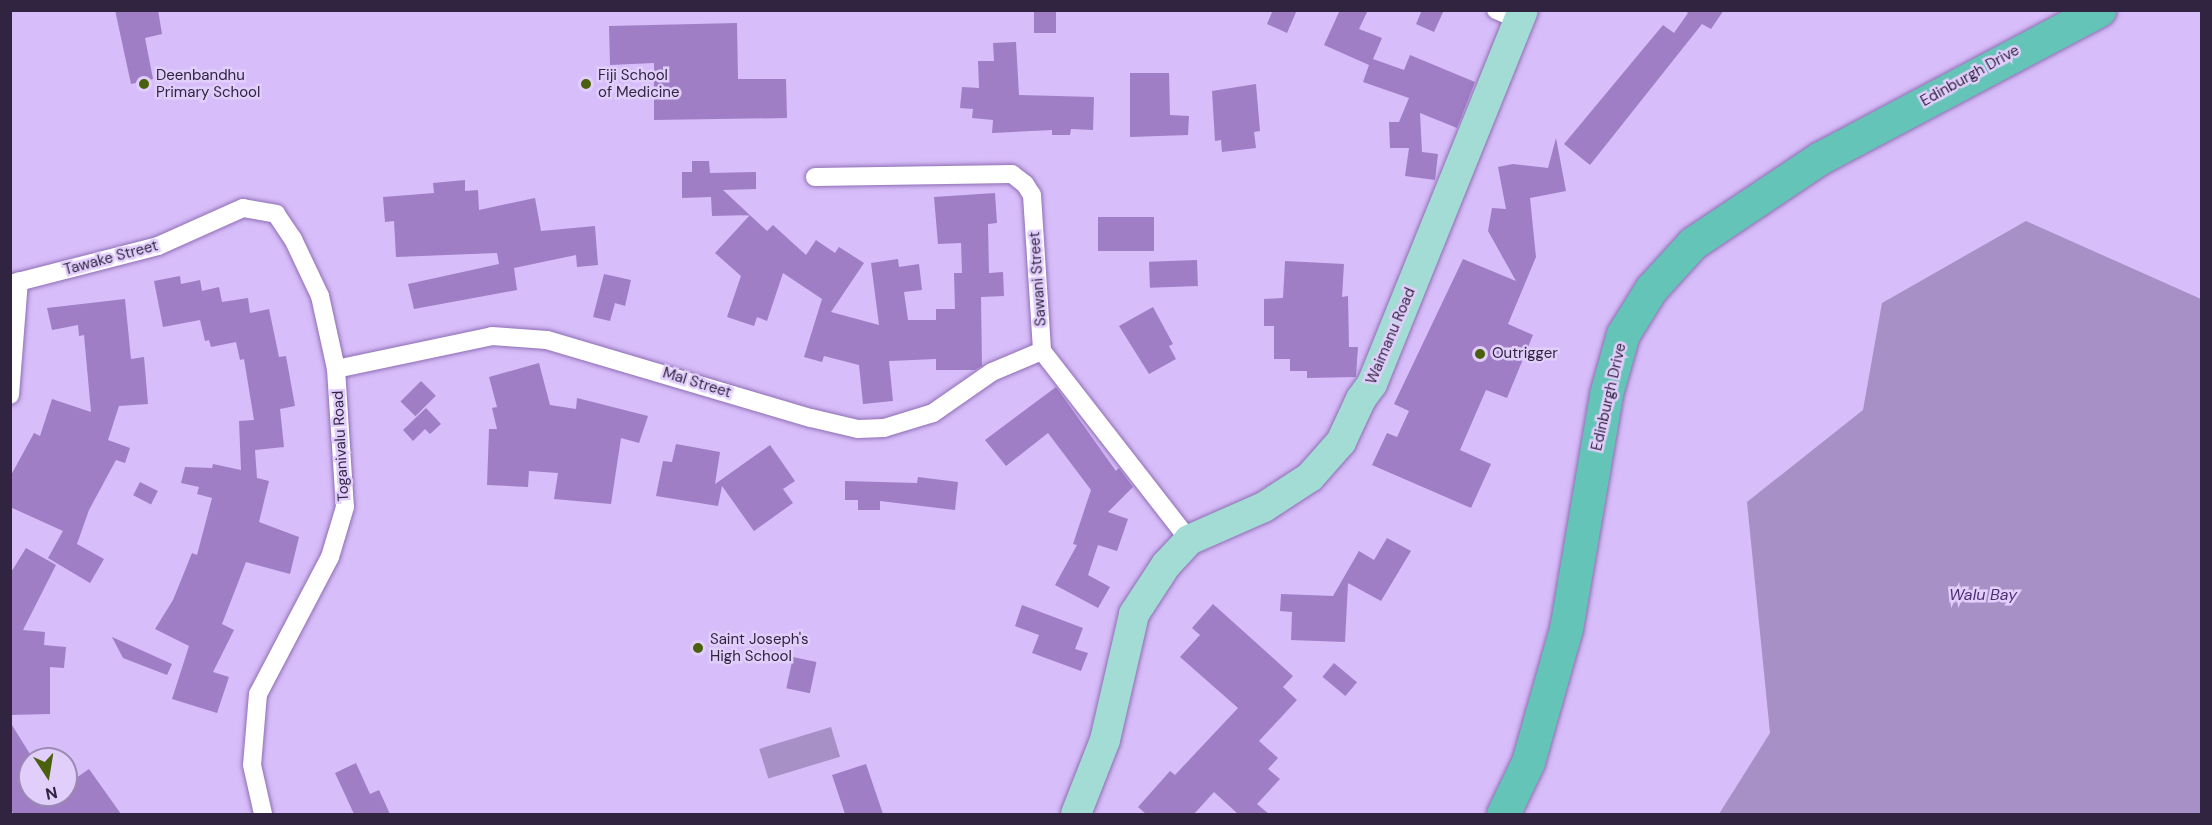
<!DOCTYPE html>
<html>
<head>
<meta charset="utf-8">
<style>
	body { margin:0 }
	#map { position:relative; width:2212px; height:825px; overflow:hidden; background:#d7bdf9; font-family:"DM Sans",sans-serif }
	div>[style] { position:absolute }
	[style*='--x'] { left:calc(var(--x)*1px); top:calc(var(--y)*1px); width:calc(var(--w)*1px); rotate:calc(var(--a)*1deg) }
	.water>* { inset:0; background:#a790c5; transform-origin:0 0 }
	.building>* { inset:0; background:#9f7ec5; transform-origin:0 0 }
	.roads { filter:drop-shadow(0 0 2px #8e6eb4) drop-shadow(0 0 2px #8e6eb4) }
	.street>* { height:18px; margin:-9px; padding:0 9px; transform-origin:9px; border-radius:9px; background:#fff }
	.primary>* { height:30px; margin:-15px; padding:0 15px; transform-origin:15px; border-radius:15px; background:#a2dcd4 }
	.highway>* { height:33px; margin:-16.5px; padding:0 16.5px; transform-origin:16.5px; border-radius:16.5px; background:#64c4b7 }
	.dots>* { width:16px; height:16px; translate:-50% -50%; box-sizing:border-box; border:3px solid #e1cefb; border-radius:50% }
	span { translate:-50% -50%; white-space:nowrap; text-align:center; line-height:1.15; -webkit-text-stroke:5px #e1cefb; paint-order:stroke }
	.poi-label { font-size:15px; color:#312441 }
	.left { translate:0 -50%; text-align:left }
	.street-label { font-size:15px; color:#312441 }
	.water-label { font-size:16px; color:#4f2e70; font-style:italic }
	.frame { position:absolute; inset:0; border:12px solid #312441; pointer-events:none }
	.north { position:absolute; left:18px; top:747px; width:60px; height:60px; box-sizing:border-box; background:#e1cefb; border:2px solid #9b8ab1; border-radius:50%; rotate:168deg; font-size:16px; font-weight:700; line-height:24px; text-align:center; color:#312441 }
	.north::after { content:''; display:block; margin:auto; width:21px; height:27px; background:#4a600c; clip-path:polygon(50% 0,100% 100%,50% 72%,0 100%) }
</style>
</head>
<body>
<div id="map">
	<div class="water">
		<div style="clip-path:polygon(2026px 221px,2201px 299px,2201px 814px,1719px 814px,1770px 733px,1747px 502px,1863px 410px,1882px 303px)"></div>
		<div style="left:831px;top:727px;width:31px;height:75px;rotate:73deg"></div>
	</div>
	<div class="building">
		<div style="clip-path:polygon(115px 10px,158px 10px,162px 34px,145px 38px,153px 79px,131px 84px)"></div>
		<div style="left:1034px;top:10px;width:22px;height:23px"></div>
		<div style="clip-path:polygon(1273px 10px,1297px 10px,1287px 33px,1267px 24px)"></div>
		<div style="clip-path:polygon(1340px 10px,1368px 10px,1359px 29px,1382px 38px,1373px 59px,1404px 70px,1410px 55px,1475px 82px,1457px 128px,1420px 113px,1422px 152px,1438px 154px,1435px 180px,1405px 176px,1409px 148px,1390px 148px,1389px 122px,1399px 122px,1409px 98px,1363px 82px,1369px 65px,1324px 45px)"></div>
		<div style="clip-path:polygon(1422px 10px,1444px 10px,1434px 32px,1416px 24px)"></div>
		<div style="clip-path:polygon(1683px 10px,1724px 10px,1711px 29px,1702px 24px,1590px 165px,1564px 144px,1663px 25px,1674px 33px,1688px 13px)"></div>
		<div style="clip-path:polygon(737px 23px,738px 79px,786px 79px,787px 118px,654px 120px,654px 63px,610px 65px,609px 26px)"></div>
		<div style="clip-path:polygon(1016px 42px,1019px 95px,1094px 97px,1093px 130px,1071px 129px,1070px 135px,1052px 135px,1052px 130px,992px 133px,993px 120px,972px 118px,973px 109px,960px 108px,962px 87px,979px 88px,978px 61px,994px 61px,993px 43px)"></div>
		<div style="clip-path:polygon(1130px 73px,1169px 73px,1170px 115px,1189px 116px,1188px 135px,1130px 137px)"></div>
		<div style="clip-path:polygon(1256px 84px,1260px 131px,1254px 132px,1256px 148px,1222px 152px,1221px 140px,1215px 141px,1212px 91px)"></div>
		<div style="clip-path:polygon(1556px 138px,1566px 191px,1530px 198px,1536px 257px,1508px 324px,1533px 335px,1507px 398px,1486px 390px,1460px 450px,1491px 464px,1471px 508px,1372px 465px,1387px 433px,1397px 437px,1409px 411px,1394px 404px,1463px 259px,1516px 281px,1488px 231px,1492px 208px,1506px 209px,1498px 167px,1513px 164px,1548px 168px)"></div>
		<div style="clip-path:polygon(692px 161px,709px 161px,710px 173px,756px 172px,756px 189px,723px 190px,767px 231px,773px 225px,806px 255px,816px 240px,835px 253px,839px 247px,864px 263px,831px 312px,879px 325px,871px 263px,898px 259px,899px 267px,919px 264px,922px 290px,904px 292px,908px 320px,936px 320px,936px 309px,955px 309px,954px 273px,962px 273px,961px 243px,938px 244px,934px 197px,995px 193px,997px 223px,988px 224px,989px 273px,1003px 272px,1004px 296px,981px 297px,982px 366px,975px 370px,936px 370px,936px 359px,889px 361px,893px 401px,863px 404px,859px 365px,824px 356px,822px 362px,804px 357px,822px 299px,783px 273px,767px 321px,757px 317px,754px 326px,727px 317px,741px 276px,715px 253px,750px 215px,712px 216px,711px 197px,682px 198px,682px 172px,692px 172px)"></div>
		<div style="clip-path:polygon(465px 180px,465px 191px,478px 190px,479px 210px,535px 198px,541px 231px,595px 226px,598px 265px,577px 267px,576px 255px,514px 268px,517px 290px,414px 309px,408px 284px,499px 264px,497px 253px,396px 257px,394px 221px,385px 222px,383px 197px,434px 193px,433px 183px)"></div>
		<div style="left:1098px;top:217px;width:56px;height:34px"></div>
		<div style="left:1197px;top:260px;width:26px;height:48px;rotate:88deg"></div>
		<div style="clip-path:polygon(1285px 261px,1344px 264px,1342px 297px,1348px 296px,1349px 347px,1358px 347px,1356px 377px,1307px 378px,1307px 371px,1290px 371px,1290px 359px,1274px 359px,1274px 326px,1264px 326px,1264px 299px,1283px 298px)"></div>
		<div style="clip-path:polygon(604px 274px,631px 280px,625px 306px,615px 303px,610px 321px,593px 317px)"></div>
		<div style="clip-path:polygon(180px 276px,181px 284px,200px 280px,202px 291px,219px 287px,222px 302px,248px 298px,250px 313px,269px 309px,279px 357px,286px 356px,295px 406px,280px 409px,284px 447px,255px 450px,257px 478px,269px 481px,259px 522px,299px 537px,290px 574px,246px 562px,222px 624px,234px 630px,213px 672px,229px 677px,217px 713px,172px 699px,189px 646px,155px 629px,173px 600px,192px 553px,197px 555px,212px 498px,197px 494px,199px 487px,181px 483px,185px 467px,212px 468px,213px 464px,241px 470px,239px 421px,254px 420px,244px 359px,240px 360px,236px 342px,211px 347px,209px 340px,205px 341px,200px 320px,163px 327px,154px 281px)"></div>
		<div style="clip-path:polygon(125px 299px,131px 359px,144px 357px,148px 404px,119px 406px,108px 440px,130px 448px,125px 463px,116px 460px,89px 510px,77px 544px,104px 559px,90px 583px,48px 558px,63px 531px,10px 507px,10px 477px,34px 433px,40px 436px,52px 399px,91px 412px,84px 335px,79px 336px,78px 325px,52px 330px,47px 308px)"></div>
		<div style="clip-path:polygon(1153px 307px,1173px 344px,1169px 346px,1176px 359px,1149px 374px,1119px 326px)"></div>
		<div style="clip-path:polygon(539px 363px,550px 405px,576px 409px,577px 398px,648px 416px,639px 443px,621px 438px,611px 504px,554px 499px,558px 473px,529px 471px,528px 487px,487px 485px,489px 429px,497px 429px,492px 408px,497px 407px,489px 377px)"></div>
		<div style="left:421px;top:381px;width:21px;height:29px;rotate:45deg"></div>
		<div style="clip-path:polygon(1056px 387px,1116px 471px,1119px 468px,1133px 487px,1108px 512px,1128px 519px,1117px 551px,1098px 545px,1088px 575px,1110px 587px,1098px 608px,1055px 585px,1077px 545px,1073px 544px,1091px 490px,1048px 433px,1006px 466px,985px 440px)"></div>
		<div style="clip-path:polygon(426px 408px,441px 424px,430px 434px,425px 429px,413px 441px,403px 430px)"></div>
		<div style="clip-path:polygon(676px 444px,720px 452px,715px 484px,770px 445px,795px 481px,783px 489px,793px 503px,754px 531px,722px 486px,718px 506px,656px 496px,663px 461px,672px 462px)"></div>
		<div style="clip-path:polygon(918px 477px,958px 482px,955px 510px,880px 501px,880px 510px,858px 510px,858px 500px,845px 500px,845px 481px,917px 483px)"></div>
		<div style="left:140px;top:482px;width:20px;height:15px;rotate:27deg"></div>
		<div style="clip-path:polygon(1387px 538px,1411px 551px,1381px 601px,1348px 583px,1345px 642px,1291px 640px,1292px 612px,1280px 611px,1281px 594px,1333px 596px,1359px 551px,1374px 560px)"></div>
		<div style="clip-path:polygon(26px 548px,56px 565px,23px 630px,45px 632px,44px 645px,66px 647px,64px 668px,50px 667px,50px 714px,10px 715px,10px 574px)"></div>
		<div style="clip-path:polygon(1213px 604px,1293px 676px,1283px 687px,1297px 700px,1259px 741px,1278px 758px,1268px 769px,1280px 779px,1257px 804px,1269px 814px,1238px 814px,1214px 792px,1194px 814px,1146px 814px,1138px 807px,1170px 771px,1175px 775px,1238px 708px,1180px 657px,1200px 635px,1192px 628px)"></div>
		<div style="clip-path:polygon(1022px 605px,1083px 628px,1075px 649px,1088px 653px,1081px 671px,1032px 653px,1039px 635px,1015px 626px)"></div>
		<div style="clip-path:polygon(112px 637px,172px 664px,167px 675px,123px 658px)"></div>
		<div style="left:793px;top:657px;width:24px;height:32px;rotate:12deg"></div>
		<div style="left:1334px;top:663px;width:30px;height:18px;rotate:40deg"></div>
		<div style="clip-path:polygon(10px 722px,30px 754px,30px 795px,66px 795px,66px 785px,89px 769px,121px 814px,14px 814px,10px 809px)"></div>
		<div style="clip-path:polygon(356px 763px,370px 794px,379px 790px,390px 814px,354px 814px,335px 773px)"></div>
		<div style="clip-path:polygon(866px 764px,883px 814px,845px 814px,832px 775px)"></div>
	</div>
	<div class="roads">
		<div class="street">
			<div style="--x:1496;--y:10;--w:25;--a:23"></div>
			<div style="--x:815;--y:177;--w:197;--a:-0.9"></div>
			<div style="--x:1012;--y:174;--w:16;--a:38"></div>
			<div style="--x:1025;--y:184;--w:13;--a:58"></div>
			<div style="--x:1032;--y:195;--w:156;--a:86.3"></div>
			<div style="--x:1042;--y:351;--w:239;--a:52.1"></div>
			<div style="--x:10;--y:284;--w:153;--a:-14.4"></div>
			<div style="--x:158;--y:246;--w:93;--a:-24.1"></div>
			<div style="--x:243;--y:208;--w:34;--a:10"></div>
			<div style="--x:276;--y:214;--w:30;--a:56"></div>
			<div style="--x:293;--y:239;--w:63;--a:64.7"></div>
			<div style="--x:320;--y:296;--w:75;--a:77.6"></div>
			<div style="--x:336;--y:369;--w:138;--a:86.3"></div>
			<div style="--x:345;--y:507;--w:52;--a:106.7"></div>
			<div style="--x:330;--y:557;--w:155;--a:117.7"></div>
			<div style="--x:258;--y:694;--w:71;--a:94.8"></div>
			<div style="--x:252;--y:765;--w:50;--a:77.3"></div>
			<div style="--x:336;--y:369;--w:159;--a:-11.9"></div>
			<div style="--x:492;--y:336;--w:55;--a:4.2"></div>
			<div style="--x:547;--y:340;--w:275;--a:16.5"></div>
			<div style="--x:811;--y:418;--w:48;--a:13.2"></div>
			<div style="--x:858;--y:429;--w:26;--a:-2"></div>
			<div style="--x:884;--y:428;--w:51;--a:-17"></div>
			<div style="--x:933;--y:413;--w:72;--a:-34.8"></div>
			<div style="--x:992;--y:372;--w:54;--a:-22.8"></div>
			<div style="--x:10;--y:395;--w:114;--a:-85.5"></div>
		</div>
		<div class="primary">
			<div style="--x:1076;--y:814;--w:79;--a:-68.6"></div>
			<div style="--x:1105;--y:740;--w:129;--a:-77"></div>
			<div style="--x:1134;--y:614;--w:59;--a:-56.9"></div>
			<div style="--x:1166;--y:565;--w:34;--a:-47"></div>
			<div style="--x:1189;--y:540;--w:82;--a:-23.7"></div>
			<div style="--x:1264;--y:507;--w:55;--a:-33.1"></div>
			<div style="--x:1310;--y:477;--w:47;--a:-48.5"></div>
			<div style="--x:1341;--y:442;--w:47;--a:-65.1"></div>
			<div style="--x:1361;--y:399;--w:19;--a:-54"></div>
			<div style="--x:1372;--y:384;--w:403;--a:-68"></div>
		</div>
		<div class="highway">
			<div style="--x:1503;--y:814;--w:58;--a:-64.3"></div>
			<div style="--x:1528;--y:762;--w:138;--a:-74.1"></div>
			<div style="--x:1566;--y:629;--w:238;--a:-80.3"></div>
			<div style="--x:1606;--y:394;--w:62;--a:-74.2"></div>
			<div style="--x:1623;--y:334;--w:53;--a:-58.1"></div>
			<div style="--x:1651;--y:289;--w:62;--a:-47.6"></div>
			<div style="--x:1693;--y:243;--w:153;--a:-33.8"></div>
			<div style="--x:1820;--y:158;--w:316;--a:-27.9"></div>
		</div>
	</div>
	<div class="dots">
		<div style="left:144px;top:84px;background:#4a600c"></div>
		<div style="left:586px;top:84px;background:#4a600c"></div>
		<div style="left:1480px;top:354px;background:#4a600c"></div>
		<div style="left:698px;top:648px;background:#4a600c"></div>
	</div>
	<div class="poi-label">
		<span class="left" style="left:156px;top:84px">Deenbandhu<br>Primary School</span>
		<span class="left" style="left:598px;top:84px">Fiji School<br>of Medicine</span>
		<span class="left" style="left:1492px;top:354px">Outrigger</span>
		<span class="left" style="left:710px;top:648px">Saint Joseph's<br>High School</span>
	</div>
	<div class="street-label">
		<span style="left:1970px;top:76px;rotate:-29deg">Edinburgh Drive</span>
		<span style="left:111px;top:258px;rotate:-15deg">Tawake Street</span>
		<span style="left:1038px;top:279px;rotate:-94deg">Sawani Street</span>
		<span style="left:1391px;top:336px;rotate:-67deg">Waimanu Road</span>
		<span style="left:697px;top:383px;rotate:17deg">Mal Street</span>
		<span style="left:1609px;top:397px;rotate:-77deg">Edinburgh Drive</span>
		<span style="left:341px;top:446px;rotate:-93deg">Toganivalu Road</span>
	</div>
	<div class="water-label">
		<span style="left:1983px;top:595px">Walu Bay</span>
	</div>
	<div class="frame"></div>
	<div class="north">N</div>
</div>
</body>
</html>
